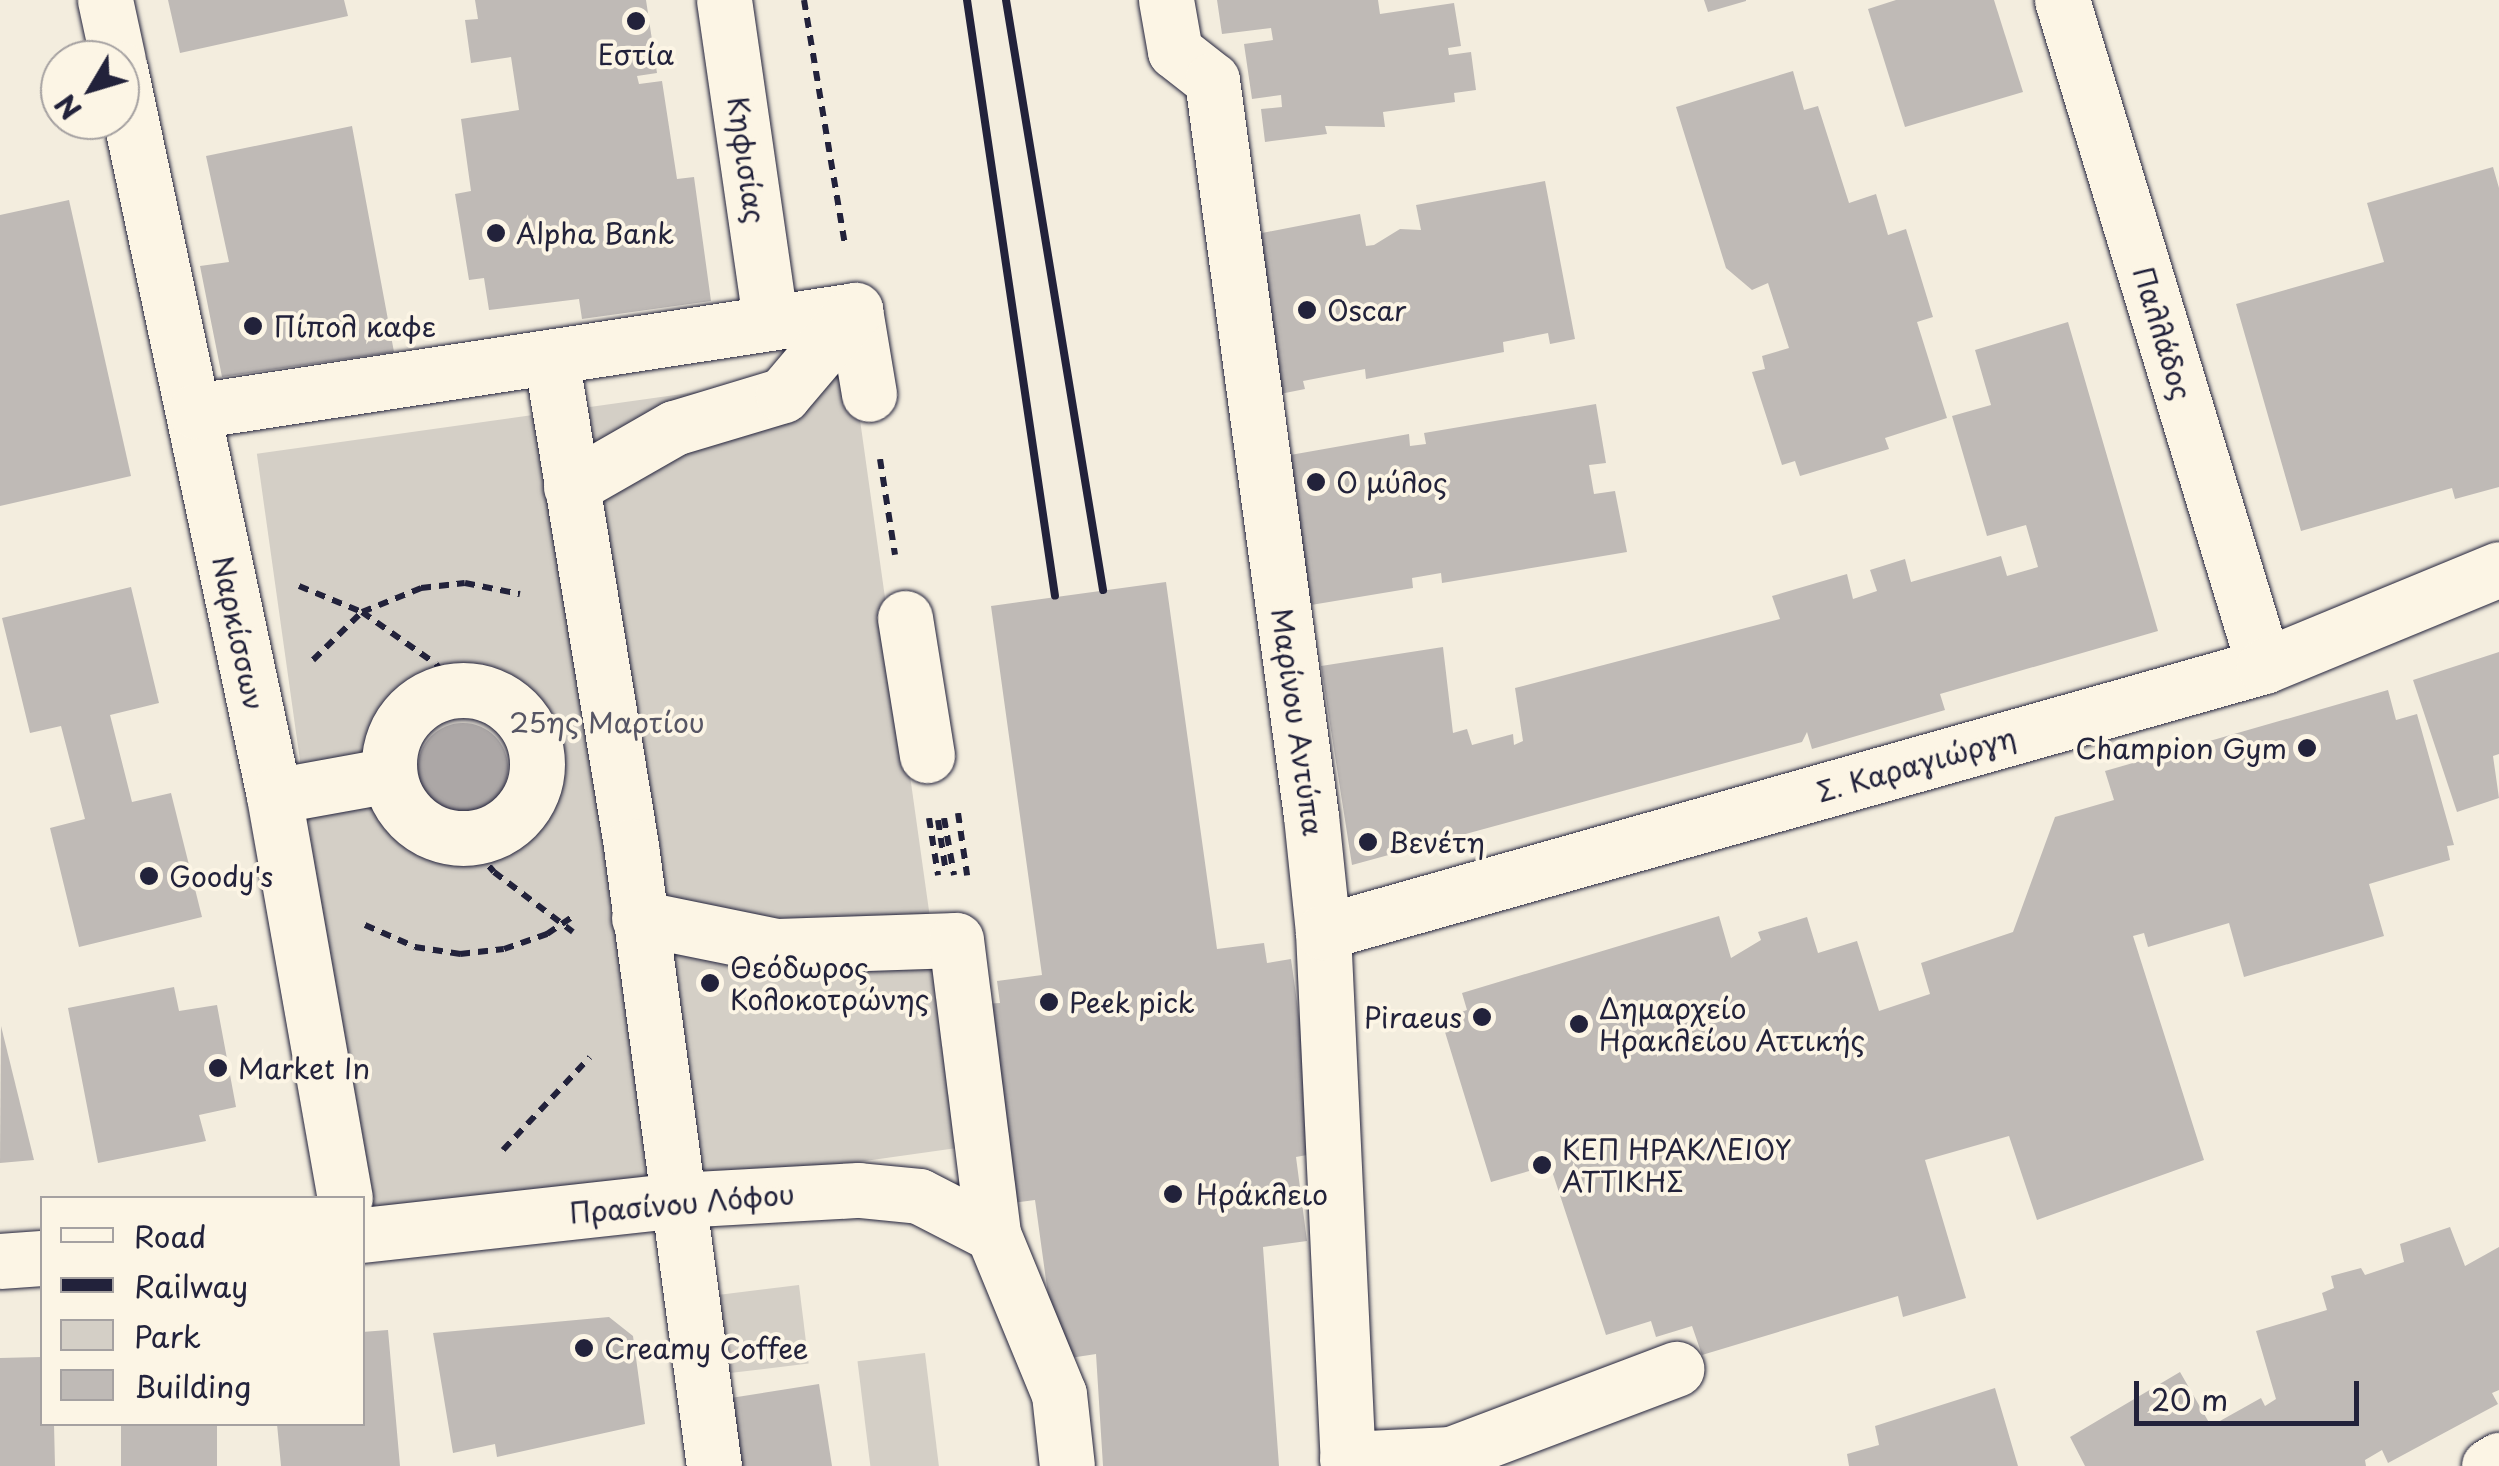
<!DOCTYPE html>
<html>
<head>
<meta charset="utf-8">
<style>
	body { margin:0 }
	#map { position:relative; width:2499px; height:1466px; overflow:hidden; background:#f3edde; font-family:"Playpen Sans",sans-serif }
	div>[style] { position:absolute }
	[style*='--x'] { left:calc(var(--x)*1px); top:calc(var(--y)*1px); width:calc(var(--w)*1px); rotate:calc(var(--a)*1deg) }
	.green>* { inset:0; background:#d4cfc6; transform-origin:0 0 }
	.water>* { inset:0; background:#aca7a6 }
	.round { border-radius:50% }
	.building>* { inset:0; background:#bfbab6; transform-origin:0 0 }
	.path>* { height:6px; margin-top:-3px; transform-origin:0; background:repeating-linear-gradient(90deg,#22223b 0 10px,transparent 0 18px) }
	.roads { filter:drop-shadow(0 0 2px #22223b) drop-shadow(0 0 2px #22223b) }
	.minor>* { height:55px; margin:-27.5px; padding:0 27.5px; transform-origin:27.5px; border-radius:27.5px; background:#fcf5e5 }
	.minor>.ring { margin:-27.5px; padding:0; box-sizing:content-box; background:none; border:55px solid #fcf5e5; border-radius:50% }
	.rail>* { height:8px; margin:-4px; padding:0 4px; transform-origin:4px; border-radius:4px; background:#22223b }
	.dots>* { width:28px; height:28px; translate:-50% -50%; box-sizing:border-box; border:5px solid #fcf5e5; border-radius:50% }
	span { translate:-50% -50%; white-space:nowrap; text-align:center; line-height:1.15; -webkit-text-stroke:8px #fcf5e5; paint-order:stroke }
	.poi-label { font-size:28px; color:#22223b }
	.left { translate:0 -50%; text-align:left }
	.right { translate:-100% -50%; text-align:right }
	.street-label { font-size:28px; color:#22223b }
	.park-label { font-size:28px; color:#575665 }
	.legend { position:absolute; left:40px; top:1196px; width:325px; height:230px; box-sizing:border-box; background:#fcf5e5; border:2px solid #a5a1a1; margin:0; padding:12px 18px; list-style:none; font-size:30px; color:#22223b }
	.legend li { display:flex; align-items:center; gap:20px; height:50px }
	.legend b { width:50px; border:2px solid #a5a1a1 }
	.north { position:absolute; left:40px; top:40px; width:100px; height:100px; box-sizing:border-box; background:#fcf5e5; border:2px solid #a5a1a1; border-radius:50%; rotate:232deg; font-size:28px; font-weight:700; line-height:40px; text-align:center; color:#22223b }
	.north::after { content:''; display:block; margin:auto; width:35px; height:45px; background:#22223b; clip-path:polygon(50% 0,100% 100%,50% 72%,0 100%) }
	.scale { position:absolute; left:2134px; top:1381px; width:225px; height:45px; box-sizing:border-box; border:5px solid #22223b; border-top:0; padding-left:12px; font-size:30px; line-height:35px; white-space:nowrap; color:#22223b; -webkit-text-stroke:8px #fcf5e5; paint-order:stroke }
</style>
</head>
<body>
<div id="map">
	<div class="green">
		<div style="left:853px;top:370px;width:785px;height:602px;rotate:82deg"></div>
		<div style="left:799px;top:1285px;width:79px;height:92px;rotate:83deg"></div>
		<div style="left:925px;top:1353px;width:114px;height:68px;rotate:83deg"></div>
	</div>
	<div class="water">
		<div class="round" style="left:418px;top:723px;width:90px;height:90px"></div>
	</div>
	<div class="building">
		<div style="clip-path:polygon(168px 0,344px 0,348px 16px,180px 53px)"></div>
		<div style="clip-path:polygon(475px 0,646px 0,657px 73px,637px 76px,639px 84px,662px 81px,677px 179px,694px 177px,711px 301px,582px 319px,579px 299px,489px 310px,484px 278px,469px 280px,455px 194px,471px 191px,461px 119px,519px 110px,511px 57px,471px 63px,465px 20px,478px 19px)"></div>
		<div style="clip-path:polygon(1217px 0,1378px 0,1380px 14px,1454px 3px,1461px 46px,1448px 48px,1449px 55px,1471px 52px,1476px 90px,1454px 93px,1455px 102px,1383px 112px,1385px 127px,1325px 126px,1327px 134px,1265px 142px,1261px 109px,1282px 107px,1281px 95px,1252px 99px,1244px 44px,1273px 40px,1271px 28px,1222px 34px)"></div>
		<div style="clip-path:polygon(1704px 0,1746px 0,1746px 1px,1708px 12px)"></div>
		<div style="clip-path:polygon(1896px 0,1994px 0,2023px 92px,1905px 127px,1868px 9px)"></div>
		<div style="clip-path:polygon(1793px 71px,1804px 110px,1818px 106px,1849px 203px,1876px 194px,1888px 235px,1906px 229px,1933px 317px,1917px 322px,1947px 418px,1885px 438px,1889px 449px,1800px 476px,1795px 461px,1782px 465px,1752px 372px,1765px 369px,1762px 356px,1789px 348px,1768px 283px,1752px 290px,1726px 268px,1676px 107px)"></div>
		<div style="clip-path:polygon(352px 126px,394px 352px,222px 377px,200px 266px,229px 262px,206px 156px)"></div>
		<div style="clip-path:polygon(2493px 167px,2499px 188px,2499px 487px,2455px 499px,2452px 488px,2301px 531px,2236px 304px,2384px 262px,2367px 203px)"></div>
		<div style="clip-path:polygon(1545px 181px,1575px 339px,1550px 344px,1548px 333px,1503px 342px,1504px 352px,1366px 379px,1365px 369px,1303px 381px,1305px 389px,1280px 394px,1252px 235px,1360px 214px,1366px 246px,1374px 245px,1400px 229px,1421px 230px,1416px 205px)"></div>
		<div style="clip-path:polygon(69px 200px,131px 476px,0 506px,0 215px)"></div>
		<div style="clip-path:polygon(2068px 322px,2158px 631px,1940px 694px,1945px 710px,1812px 749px,1807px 732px,1802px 742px,1352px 865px,1321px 666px,1443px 647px,1453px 733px,1467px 729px,1472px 745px,1513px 734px,1514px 745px,1523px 741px,1515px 688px,1780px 619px,1772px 596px,1847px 574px,1853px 599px,1877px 591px,1870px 570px,1905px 559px,1911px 582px,2001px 556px,2007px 576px,2038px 567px,2026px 525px,1987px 536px,1952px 416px,1991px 405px,1975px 350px)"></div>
		<div style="clip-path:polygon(1596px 404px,1606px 463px,1589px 465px,1594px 494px,1615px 491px,1627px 552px,1442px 583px,1441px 573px,1412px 578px,1413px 588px,1305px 606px,1279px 457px,1409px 434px,1410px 446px,1426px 444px,1424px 433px)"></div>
		<div style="clip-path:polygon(1166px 582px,1217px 949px,1264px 943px,1267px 963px,1291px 959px,1318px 1153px,1296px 1157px,1307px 1241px,1263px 1247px,1279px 1466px,1103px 1466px,1096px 1354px,1057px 1360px,1035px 1200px,1011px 1203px,984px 1004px,1000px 1003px,997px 981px,1042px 975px,991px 606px)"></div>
		<div style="clip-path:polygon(131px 587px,159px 703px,110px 715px,132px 802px,171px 793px,202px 917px,79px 947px,50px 828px,85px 819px,61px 726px,30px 733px,2px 618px)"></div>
		<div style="clip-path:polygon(2499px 652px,2499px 754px,2493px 756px,2499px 798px,2457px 812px,2413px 680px)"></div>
		<div style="clip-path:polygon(2388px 690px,2396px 720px,2417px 714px,2454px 845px,2447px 846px,2450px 860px,2369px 884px,2384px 936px,2244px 977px,2229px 923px,2148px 947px,2144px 933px,2133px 936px,2204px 1160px,2037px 1220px,2009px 1136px,1925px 1160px,1966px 1298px,1903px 1317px,1898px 1296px,1702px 1355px,1692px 1326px,1656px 1337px,1651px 1321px,1606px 1335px,1550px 1165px,1491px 1182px,1441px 1019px,1467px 1010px,1462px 993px,1719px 916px,1731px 958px,1761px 940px,1758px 932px,1807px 917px,1818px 953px,1857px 941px,1879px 1011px,1930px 994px,1921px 963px,2013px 932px,2055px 817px,2114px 800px,2105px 771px)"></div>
		<div style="clip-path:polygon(174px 987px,179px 1011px,217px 1005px,236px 1107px,199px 1115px,206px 1141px,98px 1163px,68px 1008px)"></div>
		<div style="clip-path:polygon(1px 1026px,34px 1160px,0 1163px)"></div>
		<div style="clip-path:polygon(2450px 1227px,2465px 1266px,2499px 1247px,2499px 1390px,2492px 1393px,2498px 1404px,2388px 1463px,2382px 1450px,2365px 1460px,2366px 1466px,2085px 1466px,2070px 1437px,2180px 1372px,2211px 1426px,2261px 1398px,2265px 1406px,2276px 1399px,2256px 1331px,2327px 1310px,2322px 1293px,2334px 1288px,2331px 1276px,2361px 1268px,2365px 1275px,2404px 1262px,2400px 1244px)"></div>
		<div style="clip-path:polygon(609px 1317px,633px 1336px,645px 1424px,497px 1457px,495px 1444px,453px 1453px,433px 1333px)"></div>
		<div style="clip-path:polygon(388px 1330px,400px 1466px,281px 1466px,277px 1424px,362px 1424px,362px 1332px)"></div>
		<div style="clip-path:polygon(42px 1357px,42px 1424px,54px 1424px,55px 1466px,0 1466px,0 1358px)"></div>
		<div style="clip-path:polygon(819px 1384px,832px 1466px,729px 1466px,718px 1400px)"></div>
		<div style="clip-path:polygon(1995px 1388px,2018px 1466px,1849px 1466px,1847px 1454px,1879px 1445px,1875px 1426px)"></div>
		<div style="left:121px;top:1424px;width:96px;height:42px"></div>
	</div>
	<div class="path">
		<div style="--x:804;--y:0;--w:248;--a:80.5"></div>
		<div style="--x:880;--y:459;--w:97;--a:81.1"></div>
		<div style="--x:299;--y:586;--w:68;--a:22.4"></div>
		<div style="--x:362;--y:612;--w:90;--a:35.1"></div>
		<div style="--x:436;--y:664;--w:34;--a:52"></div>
		<div style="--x:313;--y:660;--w:69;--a:-44.4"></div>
		<div style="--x:362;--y:612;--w:64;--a:-22.1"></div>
		<div style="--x:421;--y:588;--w:44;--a:-6.5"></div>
		<div style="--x:465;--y:583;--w:56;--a:11.3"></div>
		<div style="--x:958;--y:813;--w:63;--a:81.7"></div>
		<div style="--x:929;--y:818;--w:58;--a:81"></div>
		<div style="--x:944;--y:818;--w:58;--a:80"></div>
		<div style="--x:938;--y:820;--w:53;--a:81.3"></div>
		<div style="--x:466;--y:839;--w:43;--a:49.7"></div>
		<div style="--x:494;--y:872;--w:99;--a:37.2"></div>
		<div style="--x:365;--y:925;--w:55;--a:23.7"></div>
		<div style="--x:415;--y:947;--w:46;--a:8.8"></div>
		<div style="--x:460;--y:954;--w:44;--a:-6.5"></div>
		<div style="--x:504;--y:949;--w:46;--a:-19.2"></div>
		<div style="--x:547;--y:934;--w:32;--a:-34"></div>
		<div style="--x:503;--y:1150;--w:127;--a:-46.9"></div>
	</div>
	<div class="roads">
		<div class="minor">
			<div style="--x:105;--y:0;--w:61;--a:77.8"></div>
			<div style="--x:724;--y:0;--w:324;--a:81.8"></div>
			<div style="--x:1166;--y:0;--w:52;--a:80"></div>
			<div style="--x:1175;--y:51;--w:47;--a:38.1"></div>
			<div style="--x:1212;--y:80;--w:743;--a:82.34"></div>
			<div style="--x:1311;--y:816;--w:117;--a:84.1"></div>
			<div style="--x:1323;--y:932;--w:535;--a:87.32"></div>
			<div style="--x:2062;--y:0;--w:696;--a:73.13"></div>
			<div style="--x:120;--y:69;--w:743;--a:78.04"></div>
			<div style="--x:274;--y:796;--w:408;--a:80"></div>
			<div style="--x:855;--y:310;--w:85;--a:80.5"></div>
			<div style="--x:551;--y:357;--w:496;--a:80.7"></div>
			<div style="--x:631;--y:846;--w:626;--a:82.38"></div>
			<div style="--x:195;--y:411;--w:668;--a:-8.7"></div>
			<div style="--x:571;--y:487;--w:119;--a:-29.8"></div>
			<div style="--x:674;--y:428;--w:114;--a:-16.8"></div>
			<div style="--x:783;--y:395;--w:111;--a:-49.7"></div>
			<div style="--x:905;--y:618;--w:139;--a:80.9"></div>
			<div class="ring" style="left:389px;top:690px;width:93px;height:93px"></div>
			<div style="--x:274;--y:796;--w:117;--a:-10.3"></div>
			<div style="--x:639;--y:918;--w:141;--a:11.5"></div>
			<div style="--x:777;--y:946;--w:179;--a:-1.9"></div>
			<div style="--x:956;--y:940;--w:296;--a:82.8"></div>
			<div style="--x:993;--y:1234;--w:173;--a:67.6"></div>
			<div style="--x:1059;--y:1394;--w:72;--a:83.7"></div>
			<div style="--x:1323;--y:932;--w:978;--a:-15.78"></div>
			<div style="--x:2264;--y:666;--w:254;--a:-22.4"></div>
			<div style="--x:362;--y:1235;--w:318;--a:-6.3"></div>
			<div style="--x:678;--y:1200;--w:181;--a:-3.2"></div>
			<div style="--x:859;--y:1190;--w:60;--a:5.7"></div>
			<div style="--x:919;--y:1196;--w:83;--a:27.2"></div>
			<div style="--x:0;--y:1261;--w:42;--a:-4.1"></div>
			<div style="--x:1347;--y:1459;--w:104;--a:-2.8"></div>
			<div style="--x:1451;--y:1454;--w:241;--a:-20.7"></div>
			<div style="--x:2489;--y:1466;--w:12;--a:-31"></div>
		</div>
	</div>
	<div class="rail">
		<div style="--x:967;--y:0;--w:602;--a:81.6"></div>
		<div style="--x:1006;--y:0;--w:598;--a:80.66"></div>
	</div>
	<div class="dots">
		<div style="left:636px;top:21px;background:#22223b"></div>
		<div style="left:496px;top:233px;background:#22223b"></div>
		<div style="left:1307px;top:310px;background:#22223b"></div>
		<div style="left:253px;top:326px;background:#22223b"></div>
		<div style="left:1316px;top:482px;background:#22223b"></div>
		<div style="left:2307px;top:748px;background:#22223b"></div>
		<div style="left:1368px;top:842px;background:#22223b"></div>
		<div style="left:149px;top:876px;background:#22223b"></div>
		<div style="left:710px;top:983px;background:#22223b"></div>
		<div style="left:1049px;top:1002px;background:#22223b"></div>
		<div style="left:1482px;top:1017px;background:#22223b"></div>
		<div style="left:1579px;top:1024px;background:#22223b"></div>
		<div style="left:218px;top:1068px;background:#22223b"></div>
		<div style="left:1542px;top:1165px;background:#22223b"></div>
		<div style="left:1173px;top:1194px;background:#22223b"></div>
		<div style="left:584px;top:1348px;background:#22223b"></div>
	</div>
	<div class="poi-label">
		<span style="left:636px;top:54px">Εστία</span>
		<span class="left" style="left:516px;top:233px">Alpha Bank</span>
		<span class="left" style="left:1327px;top:310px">Oscar</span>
		<span class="left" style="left:273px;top:326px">Πίπολ καφε</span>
		<span class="left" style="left:1336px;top:482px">Ο μύλος</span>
		<span class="right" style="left:2287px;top:748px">Champion Gym</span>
		<span class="left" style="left:1388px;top:842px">Βενέτη</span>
		<span class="left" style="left:169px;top:876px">Goody's</span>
		<span class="left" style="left:730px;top:983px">Θεόδωρος<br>Κολοκοτρώνης</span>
		<span class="left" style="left:1069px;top:1002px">Peek pick</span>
		<span class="left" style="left:1599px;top:1024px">Δημαρχείο<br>Ηρακλείου Αττικής</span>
		<span class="right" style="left:1462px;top:1017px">Piraeus</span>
		<span class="left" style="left:238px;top:1068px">Market In</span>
		<span class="left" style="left:1562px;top:1165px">ΚΕΠ ΗΡΑΚΛΕΙΟΥ<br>ΑΤΤΙΚΗΣ</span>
		<span class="left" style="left:1196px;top:1194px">Ηράκλειο</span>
		<span class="left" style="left:604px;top:1348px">Creamy Coffee</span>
	</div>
	<div class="street-label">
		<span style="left:747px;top:160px;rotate:82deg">Κηφισίας</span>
		<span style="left:2163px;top:333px;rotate:73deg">Παλλάδος</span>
		<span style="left:239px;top:633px;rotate:78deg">Ναρκίσσων</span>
		<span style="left:1298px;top:722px;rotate:82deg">Μαρίνου Αντύπα</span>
		<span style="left:1916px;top:764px;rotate:-16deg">Σ. Καραγιώργη</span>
		<span style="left:682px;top:1203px;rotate:-5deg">Πρασίνου Λόφου</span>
	</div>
	<div class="park-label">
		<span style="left:607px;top:722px">25ης Μαρτίου</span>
	</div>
	<ul class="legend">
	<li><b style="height:12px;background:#fcf5e5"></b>Road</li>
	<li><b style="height:12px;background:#22223b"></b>Railway</li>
	<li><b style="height:28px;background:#d4cfc6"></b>Park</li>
	<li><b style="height:28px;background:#bfbab6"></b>Building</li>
	</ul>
	<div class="north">N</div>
	<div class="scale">20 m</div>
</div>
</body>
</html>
